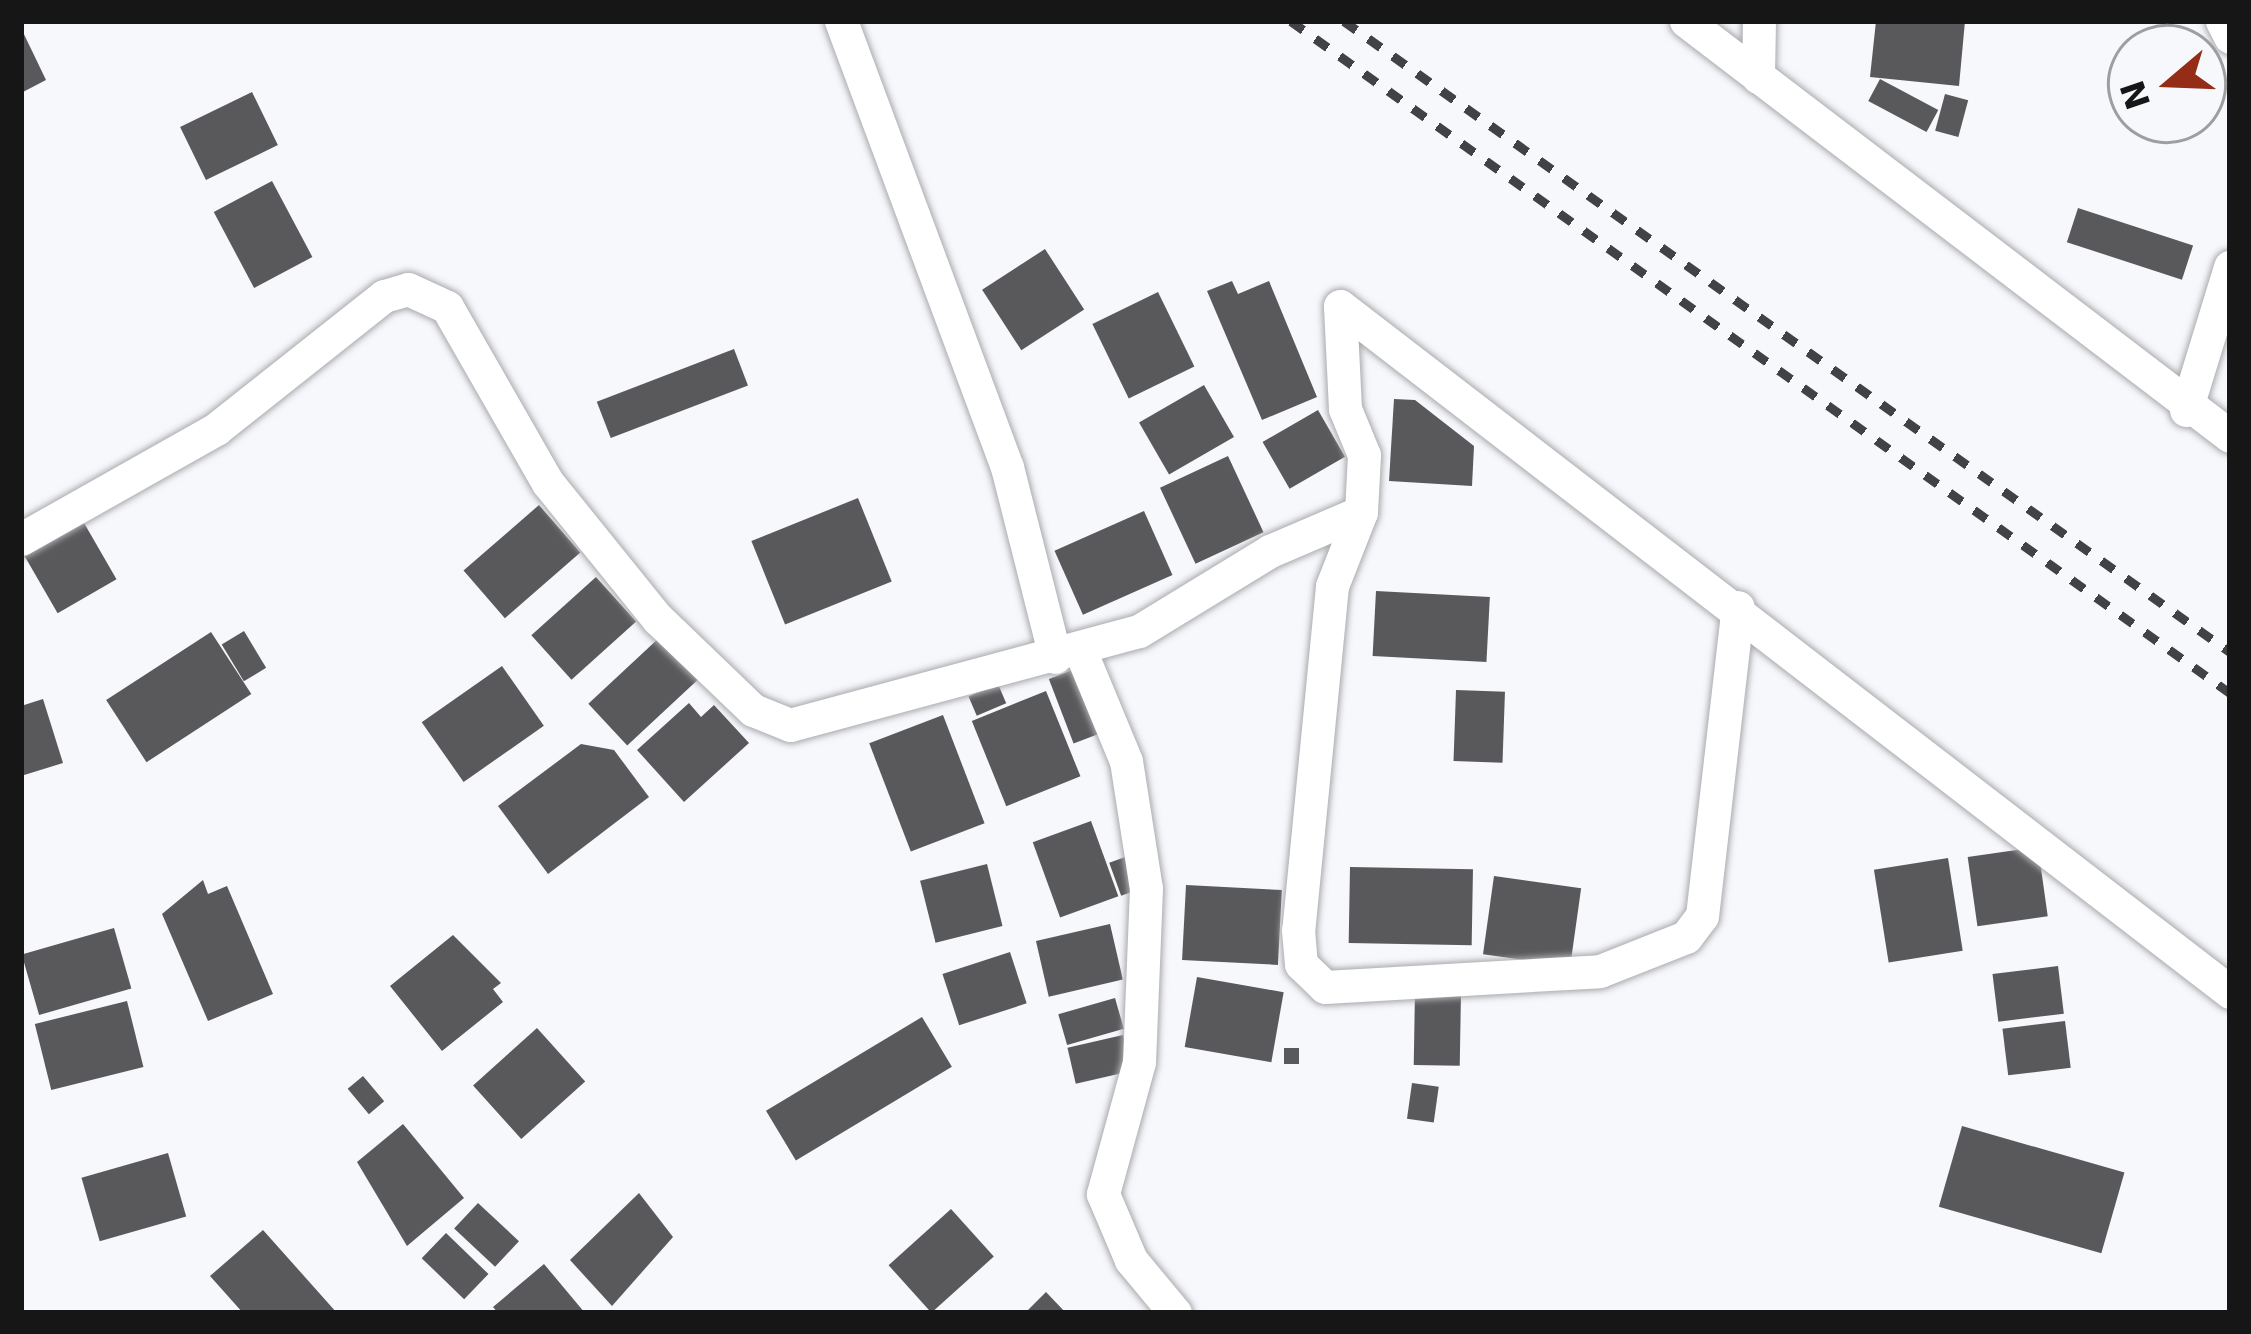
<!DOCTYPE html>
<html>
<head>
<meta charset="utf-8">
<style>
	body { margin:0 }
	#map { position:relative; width:2251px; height:1334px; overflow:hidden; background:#f7f8fc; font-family:"DejaVu Sans",sans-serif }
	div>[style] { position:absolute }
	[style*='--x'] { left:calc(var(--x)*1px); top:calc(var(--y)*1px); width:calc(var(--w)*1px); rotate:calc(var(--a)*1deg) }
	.building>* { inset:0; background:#59585b; transform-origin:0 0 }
	.roads { filter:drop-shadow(0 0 3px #aaabae) drop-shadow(0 0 3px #aaabae) }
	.street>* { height:33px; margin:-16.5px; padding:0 16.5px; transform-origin:16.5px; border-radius:16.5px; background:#fff }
	.rail>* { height:9px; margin-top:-4.5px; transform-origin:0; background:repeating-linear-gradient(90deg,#424244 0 15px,transparent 0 30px) }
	span { translate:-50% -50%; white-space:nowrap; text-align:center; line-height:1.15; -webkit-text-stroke:12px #f7f8fc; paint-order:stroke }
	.frame { position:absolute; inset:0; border:24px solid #161617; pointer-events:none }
	.north { position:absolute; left:2107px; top:24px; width:120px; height:120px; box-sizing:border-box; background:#f7f8fc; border:3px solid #9d9ea0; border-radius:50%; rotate:251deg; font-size:33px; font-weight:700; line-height:48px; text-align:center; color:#161617 }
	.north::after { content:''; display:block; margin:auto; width:42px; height:54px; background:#952c17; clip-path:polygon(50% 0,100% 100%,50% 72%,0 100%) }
</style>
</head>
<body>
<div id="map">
	<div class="building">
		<div style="clip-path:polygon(1876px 21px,1965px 21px,1959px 86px,1870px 77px)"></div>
		<div style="clip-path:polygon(21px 28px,46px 80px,21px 93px)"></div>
		<div style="left:1880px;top:79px;width:66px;height:25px;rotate:28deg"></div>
		<div style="left:252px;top:92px;width:59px;height:80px;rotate:64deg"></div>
		<div style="left:1945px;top:94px;width:24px;height:38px;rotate:15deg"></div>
		<div style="left:272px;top:181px;width:86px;height:66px;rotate:62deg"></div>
		<div style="left:2078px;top:208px;width:121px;height:36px;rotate:18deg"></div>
		<div style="left:1045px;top:249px;width:72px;height:75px;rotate:57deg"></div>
		<div style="clip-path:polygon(1232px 281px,1238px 294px,1269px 281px,1317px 397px,1262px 420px,1207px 291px)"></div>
		<div style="left:1158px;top:292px;width:83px;height:73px;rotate:64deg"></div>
		<div style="left:734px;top:349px;width:39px;height:147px;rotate:69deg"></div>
		<div style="left:1204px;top:385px;width:60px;height:75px;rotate:60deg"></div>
		<div style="clip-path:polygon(1394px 399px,1415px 400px,1474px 446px,1472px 486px,1389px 481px)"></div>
		<div style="left:1318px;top:410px;width:54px;height:64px;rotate:60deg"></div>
		<div style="left:1228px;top:456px;width:84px;height:75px;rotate:65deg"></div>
		<div style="left:858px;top:498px;width:90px;height:115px;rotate:68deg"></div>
		<div style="left:539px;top:505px;width:63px;height:100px;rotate:49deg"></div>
		<div style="left:1144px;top:511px;width:70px;height:98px;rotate:66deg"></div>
		<div style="left:80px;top:516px;width:73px;height:68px;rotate:60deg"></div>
		<div style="left:596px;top:577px;width:60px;height:87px;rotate:48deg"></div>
		<div style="left:1376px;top:591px;width:114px;height:65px;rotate:3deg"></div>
		<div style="left:244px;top:631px;width:43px;height:26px;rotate:59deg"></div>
		<div style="left:211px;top:632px;width:74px;height:125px;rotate:57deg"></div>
		<div style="left:660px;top:637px;width:57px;height:98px;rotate:47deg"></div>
		<div style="left:502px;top:666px;width:73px;height:98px;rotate:55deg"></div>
		<div style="left:1075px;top:669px;width:69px;height:28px;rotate:69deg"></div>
		<div style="left:998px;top:684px;width:21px;height:32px;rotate:67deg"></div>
		<div style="left:1456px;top:690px;width:49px;height:71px;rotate:2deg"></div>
		<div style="left:1046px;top:691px;width:92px;height:80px;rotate:68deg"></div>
		<div style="clip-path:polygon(43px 699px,63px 763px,21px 776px,21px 706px)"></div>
		<div style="clip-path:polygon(689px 703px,701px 717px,714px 705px,749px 743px,684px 802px,637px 750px)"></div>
		<div style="left:943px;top:715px;width:116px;height:79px;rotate:69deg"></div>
		<div style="clip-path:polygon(581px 744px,614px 750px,649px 797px,548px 874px,498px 806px)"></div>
		<div style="left:1091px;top:821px;width:80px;height:62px;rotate:70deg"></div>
		<div style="left:2038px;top:847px;width:70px;height:71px;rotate:82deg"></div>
		<div style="left:1128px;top:856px;width:35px;height:20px;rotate:70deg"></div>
		<div style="left:1948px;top:858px;width:94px;height:75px;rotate:81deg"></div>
		<div style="left:987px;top:864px;width:64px;height:69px;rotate:76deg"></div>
		<div style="left:1350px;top:867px;width:123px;height:76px;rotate:1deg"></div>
		<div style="left:1494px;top:876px;width:88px;height:79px;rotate:8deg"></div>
		<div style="clip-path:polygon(203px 880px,208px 894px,227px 886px,273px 994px,208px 1021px,162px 914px)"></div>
		<div style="left:1186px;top:885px;width:96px;height:75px;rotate:3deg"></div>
		<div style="left:1110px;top:924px;width:57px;height:76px;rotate:77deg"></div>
		<div style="left:114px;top:928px;width:63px;height:96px;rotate:74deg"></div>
		<div style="clip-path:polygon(453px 935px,501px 983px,493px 989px,503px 1002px,442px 1051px,390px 986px)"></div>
		<div style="left:1010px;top:952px;width:54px;height:71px;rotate:72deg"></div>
		<div style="left:2058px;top:966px;width:48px;height:66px;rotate:83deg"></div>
		<div style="left:1197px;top:977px;width:88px;height:71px;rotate:10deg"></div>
		<div style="left:1415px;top:992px;width:46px;height:73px;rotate:1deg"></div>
		<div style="left:1115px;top:998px;width:32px;height:59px;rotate:74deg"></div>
		<div style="left:127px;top:1001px;width:68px;height:95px;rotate:76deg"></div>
		<div style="left:922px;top:1017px;width:58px;height:182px;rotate:59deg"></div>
		<div style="left:2065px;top:1021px;width:47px;height:63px;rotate:83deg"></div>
		<div style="left:537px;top:1028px;width:72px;height:86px;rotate:48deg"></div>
		<div style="left:1123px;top:1035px;width:37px;height:57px;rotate:77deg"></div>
		<div style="left:1299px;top:1048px;width:16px;height:15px;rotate:90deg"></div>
		<div style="left:363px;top:1076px;width:33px;height:20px;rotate:50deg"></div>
		<div style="left:1412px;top:1083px;width:27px;height:36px;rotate:8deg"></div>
		<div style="clip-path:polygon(403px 1124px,464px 1198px,407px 1246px,357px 1162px)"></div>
		<div style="left:1962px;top:1126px;width:169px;height:84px;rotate:16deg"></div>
		<div style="left:168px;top:1153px;width:66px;height:90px;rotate:74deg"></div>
		<div style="clip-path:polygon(639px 1193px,673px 1237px,612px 1306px,570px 1260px)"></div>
		<div style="left:478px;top:1203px;width:56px;height:35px;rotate:43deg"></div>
		<div style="left:951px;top:1209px;width:64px;height:84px;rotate:48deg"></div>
		<div style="clip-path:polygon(263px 1230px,337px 1313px,243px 1313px,210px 1276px)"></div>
		<div style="left:446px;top:1233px;width:59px;height:35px;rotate:44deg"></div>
		<div style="clip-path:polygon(544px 1264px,585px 1313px,498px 1313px,493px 1307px)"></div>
		<div style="clip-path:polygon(1046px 1292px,1066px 1313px,1025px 1313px)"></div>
	</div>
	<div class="roads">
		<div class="street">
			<div style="--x:841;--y:21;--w:476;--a:69.6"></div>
			<div style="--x:1007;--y:467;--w:196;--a:75.8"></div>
			<div style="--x:1686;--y:21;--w:684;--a:37.34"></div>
			<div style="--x:2222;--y:21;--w:18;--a:63"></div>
			<div style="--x:1758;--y:77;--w:56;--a:-89"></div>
			<div style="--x:1340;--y:306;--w:1124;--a:37.62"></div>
			<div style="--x:2186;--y:410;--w:150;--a:-72.9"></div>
			<div style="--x:1361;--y:512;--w:79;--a:111.4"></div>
			<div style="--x:1332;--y:586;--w:346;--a:95.6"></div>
			<div style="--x:1298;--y:930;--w:34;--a:85"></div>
			<div style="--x:1301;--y:964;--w:33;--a:44"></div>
			<div style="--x:1325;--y:987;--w:275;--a:-3.3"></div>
			<div style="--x:1600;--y:971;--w:92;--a:-21.6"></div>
			<div style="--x:1686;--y:937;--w:26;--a:-53"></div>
			<div style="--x:1702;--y:916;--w:311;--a:-83.4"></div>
			<div style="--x:21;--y:539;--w:224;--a:-29.4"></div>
			<div style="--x:216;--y:429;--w:214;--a:-38.4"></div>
			<div style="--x:384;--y:296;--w:25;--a:-16"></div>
			<div style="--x:408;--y:289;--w:43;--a:24.8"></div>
			<div style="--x:447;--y:307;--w:203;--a:60.2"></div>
			<div style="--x:548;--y:483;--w:174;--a:51.1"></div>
			<div style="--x:657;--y:618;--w:133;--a:43.8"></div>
			<div style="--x:753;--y:710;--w:40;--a:22"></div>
			<div style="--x:790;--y:725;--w:361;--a:-15.1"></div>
			<div style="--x:1139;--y:631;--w:153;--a:-31.4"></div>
			<div style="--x:1270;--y:551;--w:99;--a:-23.2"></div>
			<div style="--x:1361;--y:512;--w:57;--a:-87"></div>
			<div style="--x:1364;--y:455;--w:50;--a:-112.4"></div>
			<div style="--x:1345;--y:409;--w:103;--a:-92.8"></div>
			<div style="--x:1080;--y:650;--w:120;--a:67.5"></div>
			<div style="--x:1126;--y:761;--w:129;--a:81.1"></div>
			<div style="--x:1146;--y:888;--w:174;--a:92.3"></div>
			<div style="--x:1139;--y:1062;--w:137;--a:105.3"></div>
			<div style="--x:1103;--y:1194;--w:72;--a:67"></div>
			<div style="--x:1131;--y:1260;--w:69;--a:50.3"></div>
		</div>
	</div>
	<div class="rail">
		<div style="--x:1291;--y:21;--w:1155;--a:35.59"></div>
		<div style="--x:1344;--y:21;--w:1088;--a:35.46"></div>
	</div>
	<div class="frame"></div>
	<div class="north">N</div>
</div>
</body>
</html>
